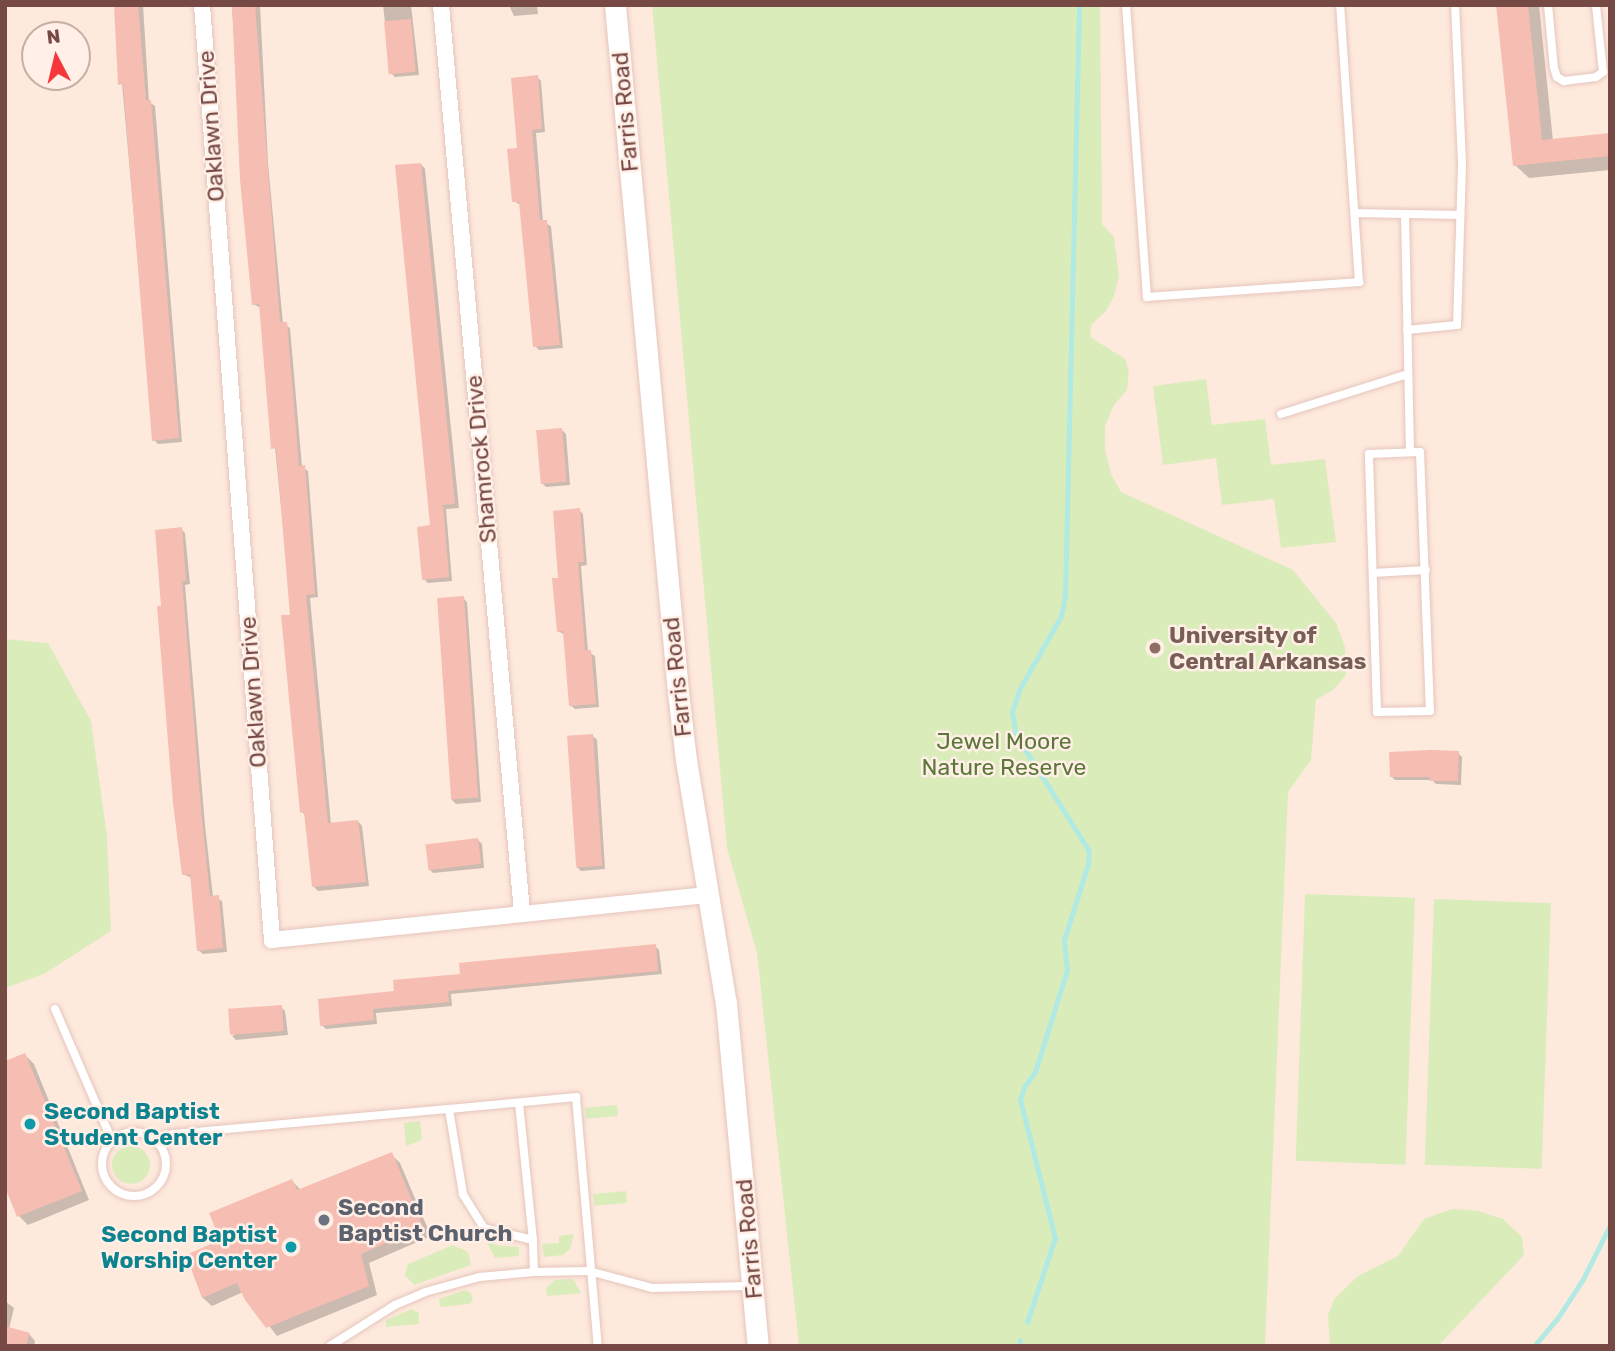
<!DOCTYPE html>
<html>
<head>
<meta charset="utf-8">
<style>
	body { margin:0 }
	#map { position:relative; width:1615px; height:1351px; overflow:hidden; background:#fee9dd; font-family:Rubik,sans-serif }
	div>[style] { position:absolute }
	[style*='--x'] { left:calc(var(--x)*1px); top:calc(var(--y)*1px); width:calc(var(--w)*1px); rotate:calc(var(--a)*1deg) }
	.green>* { inset:0; background:#dbecbb; transform-origin:0 0 }
	.round { border-radius:50% }
	.shadow>* { inset:0; background:#0003 }
	.stream>* { height:5px; margin:-2.5px; padding:0 2.5px; transform-origin:2.5px; border-radius:2.5px; background:#b1e9e3 }
	.building>* { inset:0; background:#f6bdb3; transform-origin:0 0 }
	.roads { filter:drop-shadow(0 0 2px #e5c5bc) drop-shadow(0 0 2px #e5c5bc) }
	.service>* { height:8px; margin:-4px; padding:0 4px; transform-origin:4px; border-radius:4px; background:#fff }
	.service>.ring { margin:-4px; padding:0; box-sizing:content-box; background:none; border:8px solid #fff; border-radius:50% }
	.minor>* { height:16px; margin:-8px; padding:0 8px; transform-origin:8px; border-radius:8px; background:#fff }
	.tertiary>* { height:21px; margin:-10.5px; padding:0 10.5px; transform-origin:10.5px; border-radius:10.5px; background:#fff }
	.dots>* { width:19px; height:19px; translate:-50% -50%; box-sizing:border-box; border:4px solid #ffefe6; border-radius:50% }
	span { translate:-50% -50%; white-space:nowrap; text-align:center; line-height:1.15; -webkit-text-stroke:5px #ffefe6; paint-order:stroke }
	.street-label { font-size:23px; color:#764944 }
	.education-label { font-size:23px; color:#785e54; font-weight:700 }
	.left { translate:0 -50%; text-align:left }
	.park-label { font-size:23px; color:#5b7739 }
	.culture-label { font-size:23px; color:#0d838f; font-weight:700 }
	.right { translate:-100% -50%; text-align:right }
	.worship-label { font-size:23px; color:#5b616d; font-weight:700 }
	.frame { position:absolute; inset:0; border:7px solid #764944; pointer-events:none }
	.north { position:absolute; left:21px; top:21px; width:70px; height:70px; box-sizing:border-box; background:#ffefe6; border:2px solid #c8ada5; border-radius:50%; rotate:353deg; font-size:19px; font-weight:700; line-height:28px; text-align:center; color:#764944 }
	.north::after { content:''; display:block; margin:auto; width:24px; height:32px; background:#f5363b; clip-path:polygon(50% 0,100% 100%,50% 72%,0 100%) }
</style>
</head>
<body>
<div id="map">
	<div class="green">
		<div style="clip-path:polygon(652px 5px,1100px 5px,1102px 224px,1114px 237px,1119px 276px,1114px 296px,1106px 311px,1092px 324px,1090px 331px,1092px 338px,1125px 359px,1129px 372px,1127px 390px,1114px 405px,1105px 426px,1105px 450px,1111px 474px,1121px 492px,1293px 570px,1336px 623px,1345px 647px,1346px 675px,1334px 689px,1316px 700px,1311px 760px,1288px 792px,1265px 1346px,799px 1346px,757px 953px,727px 848px)"></div>
		<div style="clip-path:polygon(1206px 379px,1212px 425px,1265px 419px,1271px 465px,1325px 459px,1336px 542px,1281px 548px,1274px 499px,1222px 505px,1216px 458px,1163px 465px,1153px 386px)"></div>
		<div style="clip-path:polygon(5px 639px,48px 643px,91px 721px,107px 836px,111px 931px,44px 974px,5px 988px)"></div>
		<div style="left:1305px;top:894px;width:110px;height:267px;rotate:2deg"></div>
		<div style="left:1434px;top:899px;width:117px;height:266px;rotate:2deg"></div>
		<div style="left:617px;top:1105px;width:11px;height:32px;rotate:85deg"></div>
		<div style="clip-path:polygon(420px 1121px,422px 1140px,406px 1146px,404px 1123px)"></div>
		<div class="round" style="left:112px;top:1146px;width:38px;height:38px"></div>
		<div style="left:626px;top:1191px;width:12px;height:33px;rotate:85deg"></div>
		<div style="clip-path:polygon(1452px 1209px,1478px 1211px,1503px 1219px,1522px 1237px,1524px 1255px,1438px 1346px,1330px 1346px,1328px 1315px,1335px 1298px,1358px 1276px,1398px 1256px,1424px 1219px)"></div>
		<div style="clip-path:polygon(574px 1234px,570px 1249px,563px 1255px,544px 1257px,542px 1244px,559px 1243px,559px 1236px)"></div>
		<div style="clip-path:polygon(485px 1239px,496px 1245px,519px 1247px,519px 1256px,495px 1258px)"></div>
		<div style="clip-path:polygon(453px 1245px,468px 1252px,471px 1265px,414px 1285px,405px 1275px,408px 1264px)"></div>
		<div style="clip-path:polygon(573px 1279px,581px 1293px,547px 1296px,546px 1288px,555px 1280px)"></div>
		<div style="clip-path:polygon(465px 1290px,471px 1293px,473px 1300px,469px 1304px,440px 1307px,439px 1299px)"></div>
		<div style="clip-path:polygon(412px 1309px,419px 1313px,419px 1324px,386px 1327px,386px 1320px)"></div>
	</div>
	<div class="shadow">
		<div style="clip-path:polygon(115px 5px,143px 5px,149px 102px,155px 106px,182px 442px,158px 444px,154px 440px)"></div>
		<div style="clip-path:polygon(232px 5px,260px 5px,268px 163px,283px 324px,290px 328px,302px 467px,308px 471px,318px 597px,310px 598px,331px 824px,358px 821px,362px 826px,369px 886px,318px 891px,314px 887px,306px 816px,302px 812px,292px 616px,261px 308px,253px 304px,242px 180px)"></div>
		<div style="clip-path:polygon(383px 5px,411px 5px,419px 75px,395px 77px,391px 73px)"></div>
		<div style="clip-path:polygon(509px 5px,537px 5px,538px 14px,514px 16px)"></div>
		<div style="clip-path:polygon(1499px 5px,1539px 5px,1553px 141px,1610px 135px,1610px 170px,1529px 178px,1515px 165px)"></div>
		<div style="clip-path:polygon(537px 77px,541px 81px,545px 132px,536px 133px,543px 222px,551px 226px,563px 348px,539px 350px,535px 346px,521px 205px,513px 201px,519px 150px)"></div>
		<div style="clip-path:polygon(421px 164px,425px 169px,459px 508px,446px 509px,452px 581px,428px 583px,424px 579px,432px 527px)"></div>
		<div style="clip-path:polygon(562px 430px,566px 434px,570px 485px,546px 487px,542px 483px)"></div>
		<div style="clip-path:polygon(579px 510px,583px 514px,587px 565px,581px 566px,588px 652px,595px 656px,599px 707px,575px 709px,570px 705px,565px 635px,558px 631px,560px 580px)"></div>
		<div style="clip-path:polygon(181px 529px,185px 533px,190px 584px,185px 585px,205px 825px,213px 897px,222px 901px,227px 952px,203px 954px,198px 950px,192px 878px,183px 874px)"></div>
		<div style="clip-path:polygon(463px 598px,467px 602px,481px 802px,456px 804px,452px 800px)"></div>
		<div style="clip-path:polygon(593px 736px,597px 740px,605px 869px,581px 871px,577px 867px)"></div>
		<div style="clip-path:polygon(1458px 753px,1462px 757px,1461px 785px,1436px 784px,1432px 780px,1395px 780px,1391px 776px)"></div>
		<div style="clip-path:polygon(478px 840px,482px 844px,484px 868px,433px 873px,429px 869px)"></div>
		<div style="clip-path:polygon(655px 946px,659px 950px,662px 974px,451px 994px,452px 1006px,376px 1013px,377px 1024px,326px 1029px,322px 1025px,396px 993px,462px 976px)"></div>
		<div style="clip-path:polygon(281px 1007px,285px 1011px,288px 1035px,236px 1040px,232px 1036px)"></div>
		<div style="clip-path:polygon(25px 1055px,34px 1064px,89px 1200px,28px 1225px,19px 1216px)"></div>
		<div style="clip-path:polygon(391px 1154px,400px 1163px,431px 1236px,369px 1263px,377px 1295px,277px 1336px,243px 1292px,212px 1306px,203px 1298px,188px 1256px,222px 1241px,292px 1181px,301px 1190px)"></div>
		<div style="clip-path:polygon(5px 1301px,14px 1308px,9px 1329px,29px 1334px,35px 1341px,34px 1346px,5px 1346px)"></div>
	</div>
	<div class="stream">
		<div style="--x:1027;--y:1322;--w:89;--a:-71.6"></div>
		<div style="--x:1055;--y:1238;--w:142;--a:-104.2"></div>
		<div style="--x:1020;--y:1100;--w:14;--a:-73"></div>
		<div style="--x:1024;--y:1087;--w:19;--a:-54"></div>
		<div style="--x:1035;--y:1072;--w:107;--a:-72.6"></div>
		<div style="--x:1067;--y:970;--w:30;--a:-96"></div>
		<div style="--x:1064;--y:940;--w:80;--a:-72.5"></div>
		<div style="--x:1088;--y:864;--w:13;--a:-86"></div>
		<div style="--x:1089;--y:851;--w:137;--a:-122.2"></div>
		<div style="--x:1016;--y:735;--w:23;--a:-100"></div>
		<div style="--x:1012;--y:712;--w:23;--a:-72"></div>
		<div style="--x:1019;--y:690;--w:85;--a:-60.4"></div>
		<div style="--x:1061;--y:616;--w:20;--a:-79"></div>
		<div style="--x:1065;--y:596;--w:591;--a:-88.64"></div>
		<div style="--x:1019;--y:1346;--w:6;--a:-81"></div>
		<div style="--x:1534;--y:1346;--w:35;--a:-50"></div>
		<div style="--x:1557;--y:1319;--w:48;--a:-57"></div>
		<div style="--x:1583;--y:1279;--w:60;--a:-63.4"></div>
	</div>
	<div class="building">
		<div style="clip-path:polygon(114px 5px,138px 5px,146px 100px,151px 100px,179px 438px,152px 441px,123px 84px,118px 85px)"></div>
		<div style="clip-path:polygon(232px 5px,255px 5px,280px 322px,287px 322px,299px 466px,305px 465px,315px 594px,306px 595px,328px 823px,358px 820px,366px 882px,312px 887px,304px 812px,300px 813px,281px 615px,290px 615px,276px 448px,271px 449px,259px 304px,252px 305px,240px 180px)"></div>
		<div style="clip-path:polygon(1496px 5px,1528px 5px,1542px 140px,1610px 133px,1610px 156px,1513px 166px)"></div>
		<div style="left:411px;top:19px;width:53px;height:27px;rotate:85deg"></div>
		<div style="clip-path:polygon(538px 75px,542px 129px,532px 130px,540px 220px,547px 220px,560px 345px,533px 347px,519px 202px,512px 202px,507px 149px,517px 148px,511px 78px)"></div>
		<div style="clip-path:polygon(421px 163px,455px 504px,443px 505px,449px 577px,422px 580px,417px 527px,430px 525px,395px 165px)"></div>
		<div style="left:562px;top:428px;width:54px;height:26px;rotate:85deg"></div>
		<div style="clip-path:polygon(580px 508px,584px 562px,578px 562px,585px 650px,591px 650px,596px 704px,569px 706px,563px 631px,557px 632px,552px 578px,558px 578px,553px 511px)"></div>
		<div style="clip-path:polygon(182px 527px,186px 581px,182px 581px,202px 819px,210px 896px,219px 895px,223px 948px,197px 951px,190px 874px,182px 875px,173px 803px,157px 606px,161px 606px,155px 530px)"></div>
		<div style="left:464px;top:596px;width:202px;height:27px;rotate:86deg"></div>
		<div style="left:593px;top:734px;width:132px;height:26px;rotate:86deg"></div>
		<div style="clip-path:polygon(1431px 750px,1459px 751px,1458px 781px,1430px 781px,1430px 777px,1390px 777px,1389px 752px)"></div>
		<div style="left:478px;top:838px;width:26px;height:53px;rotate:83deg"></div>
		<div style="clip-path:polygon(656px 944px,658px 971px,448px 991px,449px 1002px,373px 1009px,374px 1020px,320px 1026px,318px 999px,394px 991px,393px 980px,460px 974px,459px 963px)"></div>
		<div style="left:282px;top:1005px;width:26px;height:54px;rotate:86deg"></div>
		<div style="clip-path:polygon(25px 1053px,82px 1191px,17px 1217px,5px 1187px,5px 1061px)"></div>
		<div style="clip-path:polygon(392px 1152px,423px 1227px,361px 1254px,369px 1286px,266px 1328px,245px 1300px,237px 1283px,202px 1298px,186px 1255px,220px 1240px,209px 1213px,292px 1179px,297px 1190px)"></div>
		<div style="clip-path:polygon(5px 1326px,30px 1333px,26px 1346px,5px 1346px)"></div>
	</div>
	<div class="roads">
		<div class="service">
			<div style="--x:1126;--y:5;--w:293;--a:85.9"></div>
			<div style="--x:1147;--y:297;--w:213;--a:-4"></div>
			<div style="--x:1359;--y:282;--w:278;--a:-93.9"></div>
			<div style="--x:1548;--y:5;--w:63;--a:84.6"></div>
			<div style="--x:1554;--y:68;--w:9;--a:72"></div>
			<div style="--x:1557;--y:77;--w:8;--a:30"></div>
			<div style="--x:1564;--y:81;--w:32;--a:-7"></div>
			<div style="--x:1596;--y:77;--w:9;--a:-36"></div>
			<div style="--x:1603;--y:72;--w:67;--a:-96"></div>
			<div style="--x:1355;--y:213;--w:104;--a:1.1"></div>
			<div style="--x:1405;--y:214;--w:238;--a:88.8"></div>
			<div style="--x:1407;--y:330;--w:50;--a:-5.7"></div>
			<div style="--x:1457;--y:325;--w:162;--a:-88.2"></div>
			<div style="--x:1462;--y:163;--w:158;--a:-92.5"></div>
			<div style="--x:1281;--y:414;--w:133;--a:-17.5"></div>
			<div style="--x:1420;--y:452;--w:259;--a:87.8"></div>
			<div style="--x:1430;--y:711;--w:53;--a:178.9"></div>
			<div style="--x:1377;--y:712;--w:258;--a:-91.8"></div>
			<div style="--x:1369;--y:454;--w:51;--a:-2.2"></div>
			<div style="--x:1373;--y:573;--w:53;--a:-3.2"></div>
			<div style="--x:55;--y:1009;--w:144;--a:66.6"></div>
			<div style="--x:519;--y:1103;--w:138;--a:84.2"></div>
			<div class="ring" style="left:102px;top:1132px;width:56px;height:56px"></div>
			<div style="--x:153;--y:1139;--w:21;--a:-14"></div>
			<div style="--x:173;--y:1134;--w:277;--a:-5.2"></div>
			<div style="--x:534;--y:1272;--w:55;--a:-1"></div>
			<div style="--x:589;--y:1271;--w:65;--a:15.1"></div>
			<div style="--x:652;--y:1288;--w:98;--a:-1.2"></div>
			<div style="--x:330;--y:1346;--w:77;--a:-32.2"></div>
			<div style="--x:395;--y:1305;--w:33;--a:-23"></div>
			<div style="--x:425;--y:1292;--w:57;--a:-15.3"></div>
			<div style="--x:480;--y:1277;--w:54;--a:-5.3"></div>
			<div style="--x:534;--y:1272;--w:32;--a:-92"></div>
			<div style="--x:533;--y:1240;--w:50;--a:-166.2"></div>
			<div style="--x:484;--y:1228;--w:40;--a:-122"></div>
			<div style="--x:463;--y:1194;--w:86;--a:-99.4"></div>
			<div style="--x:449;--y:1109;--w:128;--a:-5.4"></div>
			<div style="--x:576;--y:1097;--w:250;--a:85"></div>
		</div>
		<div class="minor">
			<div style="--x:202;--y:5;--w:938;--a:85.72"></div>
			<div style="--x:272;--y:940;--w:439;--a:-5.9"></div>
			<div style="--x:441;--y:5;--w:912;--a:84.9"></div>
		</div>
		<div class="tertiary">
			<div style="--x:615;--y:5;--w:690;--a:84.76"></div>
			<div style="--x:678;--y:692;--w:68;--a:83.3"></div>
			<div style="--x:686;--y:760;--w:246;--a:80.7"></div>
			<div style="--x:726;--y:1003;--w:344;--a:84.7"></div>
		</div>
	</div>
	<div class="dots">
		<div style="left:1155px;top:648px;background:#8d6e63"></div>
		<div style="left:30px;top:1124px;background:#0f9aa8"></div>
		<div style="left:324px;top:1220px;background:#6b7280"></div>
		<div style="left:291px;top:1247px;background:#0f9aa8"></div>
	</div>
	<div class="street-label">
		<span style="left:625px;top:112px;rotate:-95deg">Farris Road</span>
		<span style="left:211px;top:126px;rotate:-94deg">Oaklawn Drive</span>
		<span style="left:481px;top:459px;rotate:-95deg">Shamrock Drive</span>
		<span style="left:677px;top:677px;rotate:-96deg">Farris Road</span>
		<span style="left:253px;top:692px;rotate:-94deg">Oaklawn Drive</span>
		<span style="left:749px;top:1239px;rotate:-95deg">Farris Road</span>
	</div>
	<div class="education-label">
		<span class="left" style="left:1169px;top:648px">University of<br>Central Arkansas</span>
	</div>
	<div class="park-label">
		<span style="left:1004px;top:754px">Jewel Moore<br>Nature Reserve</span>
	</div>
	<div class="culture-label">
		<span class="left" style="left:44px;top:1124px">Second Baptist<br>Student Center</span>
		<span class="right" style="left:277px;top:1247px">Second Baptist<br>Worship Center</span>
	</div>
	<div class="worship-label">
		<span class="left" style="left:338px;top:1220px">Second<br>Baptist Church</span>
	</div>
	<div class="frame"></div>
	<div class="north">N</div>
</div>
</body>
</html>
